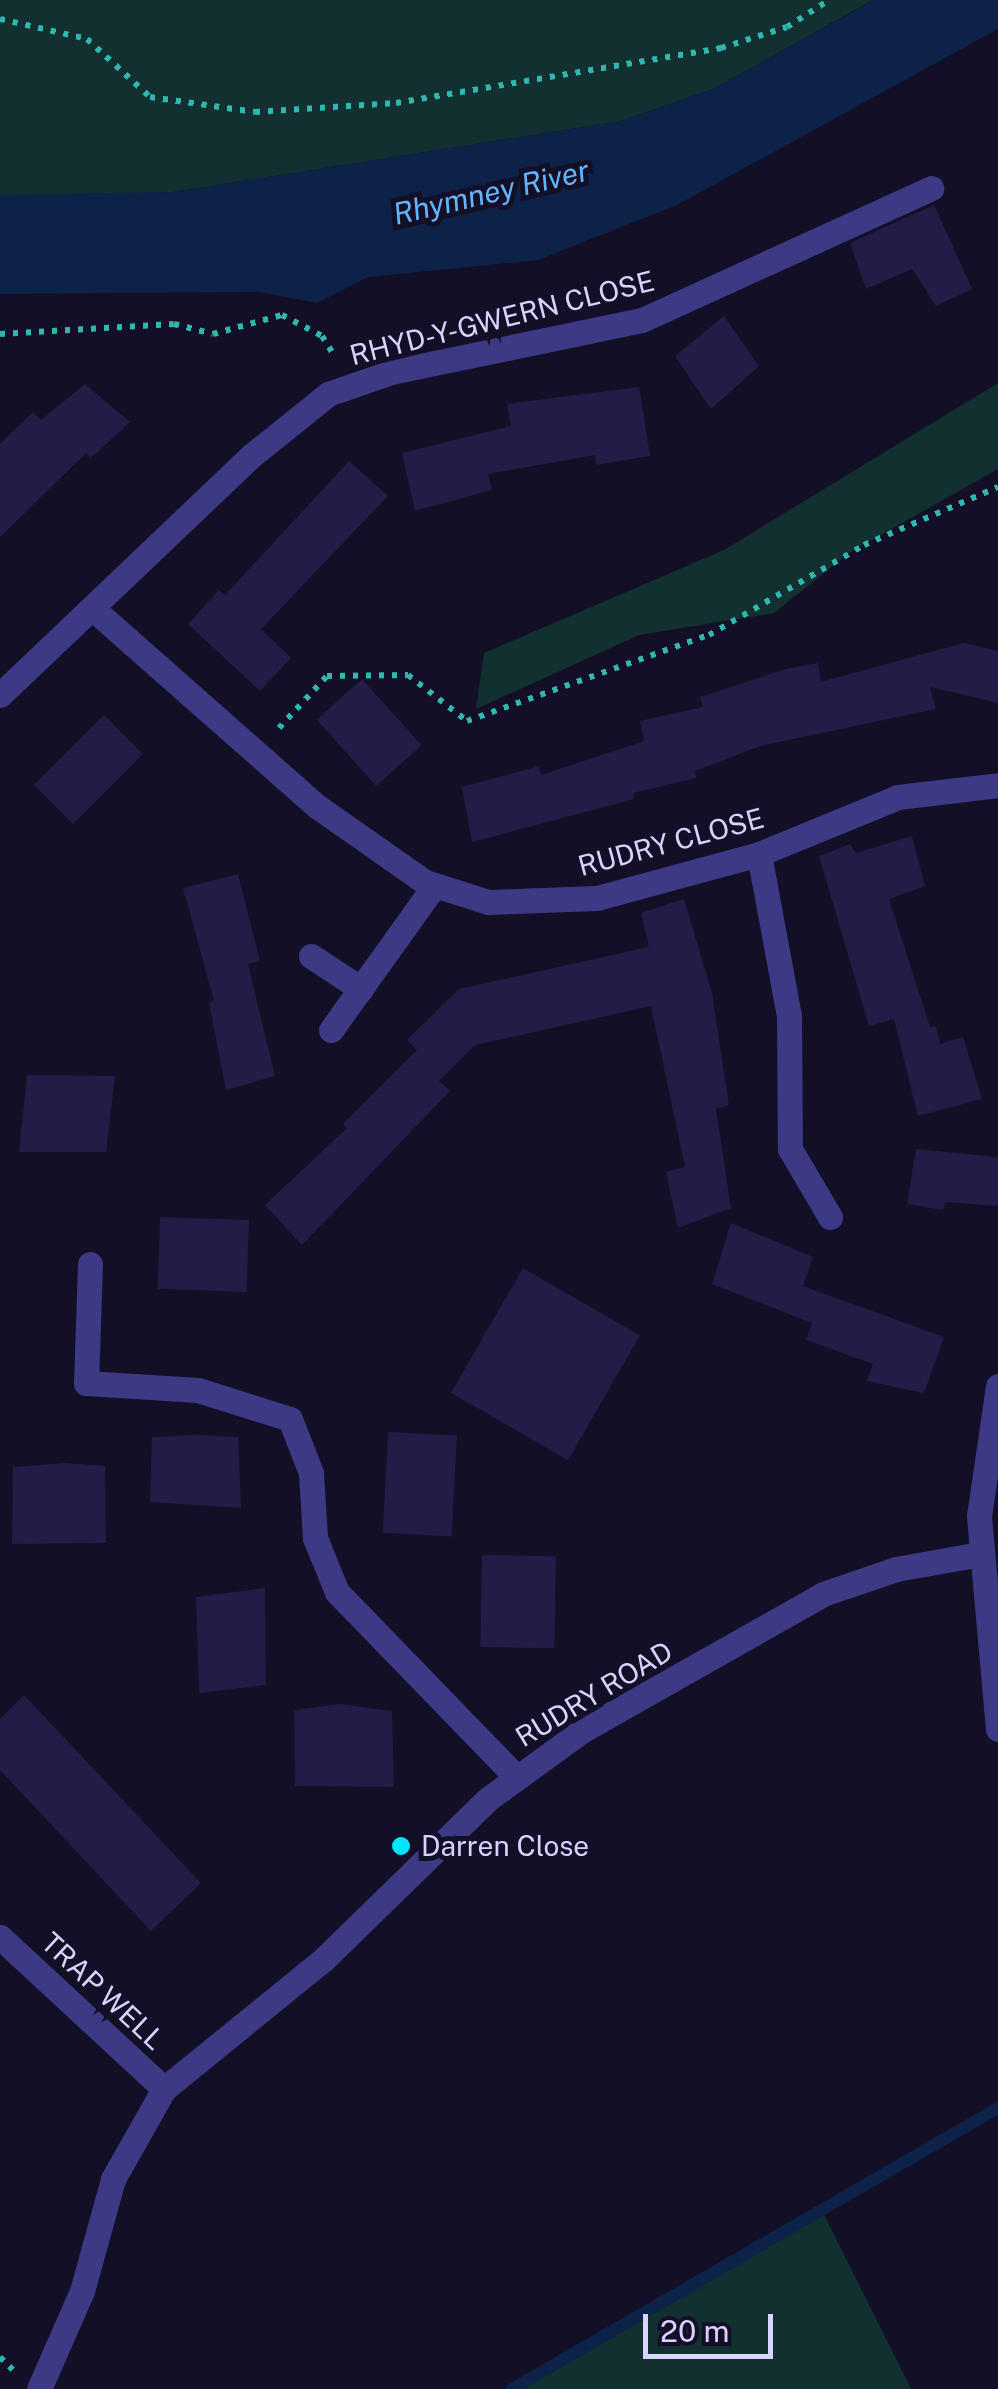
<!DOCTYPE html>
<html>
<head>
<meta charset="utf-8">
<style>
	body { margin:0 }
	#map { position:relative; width:998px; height:2389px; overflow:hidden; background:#130f26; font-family:"Public Sans",sans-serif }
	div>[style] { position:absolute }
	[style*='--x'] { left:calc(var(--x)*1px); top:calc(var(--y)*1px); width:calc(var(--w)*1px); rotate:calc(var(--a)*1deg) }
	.green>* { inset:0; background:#12302f }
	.water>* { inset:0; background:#0c2248 }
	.stream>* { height:12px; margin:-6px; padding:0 6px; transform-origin:6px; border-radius:6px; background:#0c2248 }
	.building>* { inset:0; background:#241b47; transform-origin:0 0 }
	.path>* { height:6px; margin-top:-3px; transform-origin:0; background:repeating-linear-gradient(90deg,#2fb8b0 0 5px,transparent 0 13px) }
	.minor>* { height:25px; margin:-12.5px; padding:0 12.5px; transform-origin:12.5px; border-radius:12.5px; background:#3d3a85 }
	.dots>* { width:28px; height:28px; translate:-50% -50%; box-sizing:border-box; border:5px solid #130f26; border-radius:50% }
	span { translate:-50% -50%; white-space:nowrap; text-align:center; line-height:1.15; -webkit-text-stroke:10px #130f26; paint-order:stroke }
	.street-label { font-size:28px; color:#d9d4ff }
	.poi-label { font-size:28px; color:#d9d4ff }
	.left { translate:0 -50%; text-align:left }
	.water-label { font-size:30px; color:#62b6ff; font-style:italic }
	.scale { position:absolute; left:643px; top:2314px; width:130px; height:45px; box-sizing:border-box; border:5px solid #d9d4ff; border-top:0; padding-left:12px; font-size:30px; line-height:35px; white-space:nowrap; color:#d9d4ff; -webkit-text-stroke:8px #130f26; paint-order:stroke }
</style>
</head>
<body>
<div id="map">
	<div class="green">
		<div style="clip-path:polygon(0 0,873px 0,713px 89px,621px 121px,173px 192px,39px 196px,0 195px)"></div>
		<div style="clip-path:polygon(998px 383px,998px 469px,849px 553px,774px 613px,639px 635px,476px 709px,484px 653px,724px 550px)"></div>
		<div style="clip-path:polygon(821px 2209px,911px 2389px,512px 2389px)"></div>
	</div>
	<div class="water">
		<div style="clip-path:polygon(874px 0,998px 0,998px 29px,677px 205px,538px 260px,368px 277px,317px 303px,259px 292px,0 294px,0 195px,173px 192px,621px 121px,713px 89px)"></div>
	</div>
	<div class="stream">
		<div style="--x:512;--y:2389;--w:561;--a:-30.04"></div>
	</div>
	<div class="building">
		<div style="clip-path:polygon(934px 205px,972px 289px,936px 306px,912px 269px,866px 289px,850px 243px)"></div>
		<div style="clip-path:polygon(724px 316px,759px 366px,711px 409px,675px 356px)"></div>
		<div style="clip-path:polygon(85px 384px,130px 422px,91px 458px,86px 453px,0 537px,0 444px,33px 412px,41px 420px)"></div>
		<div style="clip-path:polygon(639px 387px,650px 456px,596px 465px,595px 455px,488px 474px,492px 490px,415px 511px,402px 453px,511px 426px,507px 404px)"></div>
		<div style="clip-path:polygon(349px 461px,388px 496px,261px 629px,291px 658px,260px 691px,188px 624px,219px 590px,225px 595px)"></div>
		<div style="clip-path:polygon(964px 643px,998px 651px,998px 703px,930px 687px,936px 709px,760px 746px,695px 771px,696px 778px,633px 793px,634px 799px,472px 842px,462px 787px,539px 766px,541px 775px,644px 741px,640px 721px,703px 707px,700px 697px,789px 668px,818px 663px,821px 682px)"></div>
		<div style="left:362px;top:679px;width:89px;height:61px;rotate:48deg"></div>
		<div style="left:104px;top:715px;width:55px;height:99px;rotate:45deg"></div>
		<div style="clip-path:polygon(912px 836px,925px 886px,889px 899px,930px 1027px,936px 1026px,940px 1044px,963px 1037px,982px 1099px,918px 1116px,894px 1019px,869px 1026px,819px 856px,850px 844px,856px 853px)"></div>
		<div style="clip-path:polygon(238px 874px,260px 961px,248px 964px,275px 1076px,226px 1090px,209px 1003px,214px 1001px,183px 888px)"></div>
		<div style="clip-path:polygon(684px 899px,712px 993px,729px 1105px,716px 1109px,731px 1208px,678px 1228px,666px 1172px,685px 1167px,651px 1006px,475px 1045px,439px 1081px,450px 1091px,302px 1245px,265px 1205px,347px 1128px,343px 1124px,417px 1050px,407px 1040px,459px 989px,649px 947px,641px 913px)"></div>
		<div style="clip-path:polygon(27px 1075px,115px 1076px,106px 1152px,19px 1152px)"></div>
		<div style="clip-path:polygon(916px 1149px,998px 1157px,998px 1206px,946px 1202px,943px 1210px,907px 1204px)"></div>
		<div style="left:249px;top:1220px;width:72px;height:89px;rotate:92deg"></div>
		<div style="clip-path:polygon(731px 1223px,813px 1257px,803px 1286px,944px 1337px,924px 1393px,867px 1381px,873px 1364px,806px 1340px,812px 1323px,712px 1284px)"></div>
		<div style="left:523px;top:1268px;width:135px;height:144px;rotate:30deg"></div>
		<div style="left:388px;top:1432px;width:69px;height:101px;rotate:3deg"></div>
		<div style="clip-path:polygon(197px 1435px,238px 1437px,241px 1508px,150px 1502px,152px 1437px)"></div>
		<div style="clip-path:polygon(64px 1463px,105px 1466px,106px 1543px,12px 1544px,13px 1467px)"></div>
		<div style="left:482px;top:1555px;width:74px;height:92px;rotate:1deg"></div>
		<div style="clip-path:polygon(265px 1588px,266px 1685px,199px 1693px,196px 1597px)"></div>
		<div style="clip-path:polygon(24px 1695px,201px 1883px,151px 1931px,0 1770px,0 1719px)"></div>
		<div style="clip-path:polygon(340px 1704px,392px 1711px,394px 1787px,295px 1786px,294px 1710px)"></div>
	</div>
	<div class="path">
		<div style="--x:0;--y:19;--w:89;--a:12.9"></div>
		<div style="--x:87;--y:39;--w:86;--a:42.6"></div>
		<div style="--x:150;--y:97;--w:106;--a:8.1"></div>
		<div style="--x:255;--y:112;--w:141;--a:-3.7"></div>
		<div style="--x:396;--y:103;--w:330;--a:-9.6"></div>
		<div style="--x:721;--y:48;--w:69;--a:-17.7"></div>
		<div style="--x:787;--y:27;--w:50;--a:-32.7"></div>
		<div style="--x:0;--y:334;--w:174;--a:-3.3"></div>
		<div style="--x:174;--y:324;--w:40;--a:14.4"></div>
		<div style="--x:213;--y:334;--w:72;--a:-15.4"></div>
		<div style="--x:282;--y:315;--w:45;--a:27.7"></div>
		<div style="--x:322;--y:336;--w:22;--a:58"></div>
		<div style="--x:279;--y:728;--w:71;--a:-47.3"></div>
		<div style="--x:327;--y:676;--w:81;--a:-0.7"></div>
		<div style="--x:408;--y:675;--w:75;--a:37.9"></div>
		<div style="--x:467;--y:721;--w:257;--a:-19.6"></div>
		<div style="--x:709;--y:635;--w:179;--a:-30.1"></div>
		<div style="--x:864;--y:545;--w:146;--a:-23.4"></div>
		<div style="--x:0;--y:2357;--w:18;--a:45"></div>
	</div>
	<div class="minor">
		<div style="--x:92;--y:608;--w:301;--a:41.4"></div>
		<div style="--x:318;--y:807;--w:131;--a:35"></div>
		<div style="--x:425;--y:882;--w:66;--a:17.6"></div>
		<div style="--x:488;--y:902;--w:109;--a:-2.1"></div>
		<div style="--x:597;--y:898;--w:168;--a:-15.2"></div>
		<div style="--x:759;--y:854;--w:150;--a:-22.3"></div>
		<div style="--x:898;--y:797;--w:101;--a:-6.8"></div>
		<div style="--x:0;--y:695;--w:347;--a:-43.6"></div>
		<div style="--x:251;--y:456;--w:99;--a:-38.8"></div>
		<div style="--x:328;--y:394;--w:67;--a:-19.2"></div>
		<div style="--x:391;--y:372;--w:256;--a:-11.7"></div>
		<div style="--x:642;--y:320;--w:318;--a:-24.5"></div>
		<div style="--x:759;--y:854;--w:165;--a:79.5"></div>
		<div style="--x:789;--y:1016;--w:133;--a:89.6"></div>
		<div style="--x:790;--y:1149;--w:79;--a:59.5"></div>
		<div style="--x:311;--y:956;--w:60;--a:33.4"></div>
		<div style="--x:331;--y:1030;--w:178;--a:-54.4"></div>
		<div style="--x:90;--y:1264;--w:119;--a:91.9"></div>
		<div style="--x:86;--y:1383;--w:112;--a:3.6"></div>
		<div style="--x:198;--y:1390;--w:96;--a:17.5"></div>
		<div style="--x:290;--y:1419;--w:58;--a:68.7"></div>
		<div style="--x:311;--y:1473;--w:65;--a:86.5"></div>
		<div style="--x:315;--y:1538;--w:58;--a:67.8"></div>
		<div style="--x:337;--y:1592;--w:256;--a:45.9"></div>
		<div style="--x:998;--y:1386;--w:131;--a:98.3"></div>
		<div style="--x:979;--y:1516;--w:214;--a:84.9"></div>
		<div style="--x:0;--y:1937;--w:224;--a:42.8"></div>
		<div style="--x:39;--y:2389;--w:107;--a:-66.3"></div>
		<div style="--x:82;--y:2291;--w:116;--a:-74.5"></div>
		<div style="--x:113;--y:2179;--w:103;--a:-60.5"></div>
		<div style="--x:164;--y:2089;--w:206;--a:-39.1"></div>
		<div style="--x:324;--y:1959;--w:229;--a:-44.3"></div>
		<div style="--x:488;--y:1799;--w:117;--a:-36"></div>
		<div style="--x:583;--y:1730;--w:276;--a:-29.5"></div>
		<div style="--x:823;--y:1594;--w:77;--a:-18.9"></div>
		<div style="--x:896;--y:1569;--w:85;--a:-10.1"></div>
	</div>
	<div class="dots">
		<div style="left:401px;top:1846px;background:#00e5ff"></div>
	</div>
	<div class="street-label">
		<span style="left:502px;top:318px;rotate:-14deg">RHYD-Y-GWERN CLOSE</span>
		<span style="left:671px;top:842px;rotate:-15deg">RUDRY CLOSE</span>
		<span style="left:594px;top:1694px;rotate:-31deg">RUDRY ROAD</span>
		<span style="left:103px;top:1991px;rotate:43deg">TRAP WELL</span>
	</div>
	<div class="poi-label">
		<span class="left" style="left:421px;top:1846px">Darren Close</span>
	</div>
	<div class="water-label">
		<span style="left:491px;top:192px;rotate:-13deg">Rhymney River</span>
	</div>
	<div class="scale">20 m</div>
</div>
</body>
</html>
